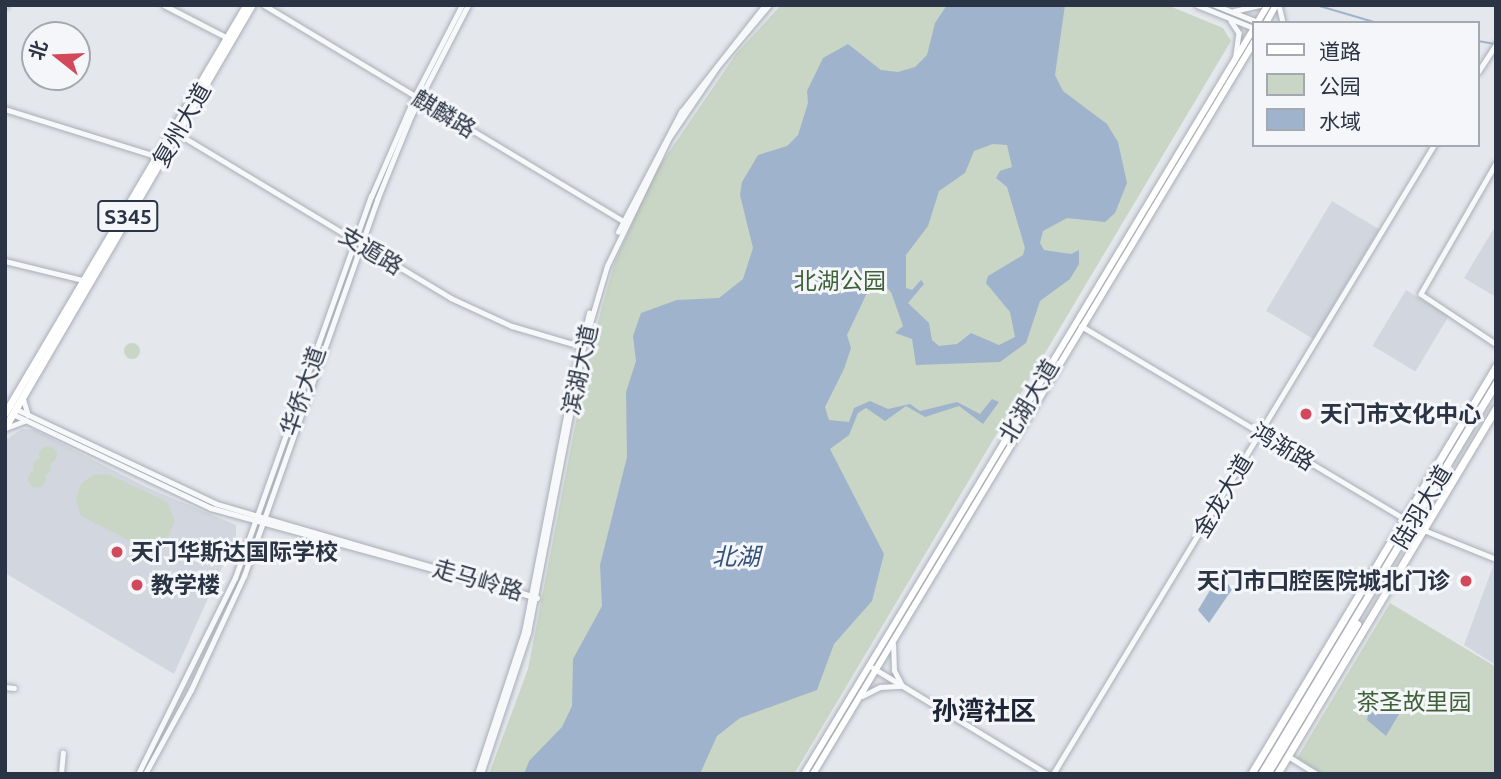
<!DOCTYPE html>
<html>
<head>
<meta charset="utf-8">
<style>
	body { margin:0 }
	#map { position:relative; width:1501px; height:779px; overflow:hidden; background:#e4e7ec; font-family:Ubuntu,"Noto Sans SC",sans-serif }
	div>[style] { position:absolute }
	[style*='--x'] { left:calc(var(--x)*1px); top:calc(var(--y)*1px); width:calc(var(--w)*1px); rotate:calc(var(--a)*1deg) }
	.built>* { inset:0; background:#d2d6de; transform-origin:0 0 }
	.green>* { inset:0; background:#c9d6c5 }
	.round { border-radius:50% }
	.water>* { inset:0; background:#9fb4cc }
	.stream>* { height:2px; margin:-1px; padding:0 1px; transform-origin:1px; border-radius:1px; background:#9fb4cc }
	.roads { filter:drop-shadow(0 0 2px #a9aeb7) drop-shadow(0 0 2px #a9aeb7) }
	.minor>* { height:4.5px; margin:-2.25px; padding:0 2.25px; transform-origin:2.25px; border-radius:2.25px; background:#f7f8fa }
	.tertiary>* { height:5px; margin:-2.5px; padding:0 2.5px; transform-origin:2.5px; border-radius:2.5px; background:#f7f8fa }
	.secondary>* { height:6px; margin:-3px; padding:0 3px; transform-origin:3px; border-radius:3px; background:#fff }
	.primary>* { height:7px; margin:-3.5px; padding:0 3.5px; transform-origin:3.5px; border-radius:3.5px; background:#fff }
	.dots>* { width:19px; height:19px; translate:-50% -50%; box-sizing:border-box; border:4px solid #f4f6f9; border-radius:50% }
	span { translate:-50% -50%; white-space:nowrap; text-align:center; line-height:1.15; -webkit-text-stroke:6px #f4f6f9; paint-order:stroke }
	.shield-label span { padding:2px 5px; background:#f4f6f9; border:2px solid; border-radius:5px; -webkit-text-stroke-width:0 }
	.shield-label { font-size:21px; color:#2b3445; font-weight:700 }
	.street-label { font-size:23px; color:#2b3445 }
	.park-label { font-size:23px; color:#3f6138 }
	.poi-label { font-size:23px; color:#2b3445; font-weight:700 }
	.left { translate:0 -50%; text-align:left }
	.right { translate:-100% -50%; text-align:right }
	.water-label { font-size:24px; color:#34527a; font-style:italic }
	.quarter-label { font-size:26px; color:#1d2536; font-weight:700 }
	.frame { position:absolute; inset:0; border:7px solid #2b3445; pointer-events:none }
	.legend { position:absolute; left:1252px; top:21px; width:228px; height:126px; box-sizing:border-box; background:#f4f6f9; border:2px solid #a4a8b1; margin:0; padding:9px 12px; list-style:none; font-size:21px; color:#2b3445 }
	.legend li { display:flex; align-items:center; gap:14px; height:35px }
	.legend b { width:35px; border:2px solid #a4a8b1 }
	.north { position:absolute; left:21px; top:21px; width:70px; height:70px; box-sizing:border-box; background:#f4f6f9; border:2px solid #a4a8b1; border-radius:50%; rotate:288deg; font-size:19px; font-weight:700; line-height:28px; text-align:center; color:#2b3445 }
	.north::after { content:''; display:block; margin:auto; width:24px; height:32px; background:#d1495b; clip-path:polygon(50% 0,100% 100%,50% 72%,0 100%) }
</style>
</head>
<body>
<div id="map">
	<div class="built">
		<div style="left:1332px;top:201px;width:55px;height:128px;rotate:31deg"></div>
		<div style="clip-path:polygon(1496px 225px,1495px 242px,1496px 297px,1464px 278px)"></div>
		<div style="left:1406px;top:290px;width:50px;height:65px;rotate:31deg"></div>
		<div style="clip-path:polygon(22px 429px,35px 430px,146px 487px,236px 525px,236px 536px,174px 674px,5px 573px,5px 440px)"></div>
		<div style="clip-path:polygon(1495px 561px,1496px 562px,1496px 665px,1464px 645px)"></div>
	</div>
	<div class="green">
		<div style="clip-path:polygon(1167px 5px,1223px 28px,1231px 41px,794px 774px,489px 774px,528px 669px,589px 354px,614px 264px,654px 174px,736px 54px,781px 5px)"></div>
		<div class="round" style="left:124px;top:343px;width:16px;height:16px"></div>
		<div class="round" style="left:39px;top:446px;width:18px;height:18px"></div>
		<div class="round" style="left:33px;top:458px;width:18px;height:18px"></div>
		<div class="round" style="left:28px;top:470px;width:18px;height:18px"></div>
		<div style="clip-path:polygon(108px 474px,167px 502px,175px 521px,166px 541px,142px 547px,81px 516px,76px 499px,81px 484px,93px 475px)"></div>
		<div style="clip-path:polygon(1390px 603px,1496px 667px,1496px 774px,1322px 774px,1297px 758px)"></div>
	</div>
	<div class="water">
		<div style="clip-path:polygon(evenodd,947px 5px,1065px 5px,1055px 75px,1063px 91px,1107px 124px,1118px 142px,1127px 183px,1115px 213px,1105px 222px,1067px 218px,1043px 231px,1040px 243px,1044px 250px,1071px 254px,1079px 250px,1079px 264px,1070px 279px,1040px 301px,1026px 343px,1000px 362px,916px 365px,912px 339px,895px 333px,903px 326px,891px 292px,884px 285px,866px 295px,847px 335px,851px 348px,844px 369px,825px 407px,829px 420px,849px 422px,854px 408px,870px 401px,888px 409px,910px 404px,920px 411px,957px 402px,980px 414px,992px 399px,999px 402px,983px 424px,959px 406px,925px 417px,906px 406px,885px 421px,866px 408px,858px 413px,849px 435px,830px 449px,884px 554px,872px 601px,834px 644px,817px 690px,740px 718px,717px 736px,700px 774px,524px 774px,529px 761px,562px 727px,572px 706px,573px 659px,602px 606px,600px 565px,627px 457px,626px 392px,636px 361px,633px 336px,641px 313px,677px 300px,719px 298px,743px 279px,753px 248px,740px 195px,742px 182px,758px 155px,787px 146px,798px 135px,808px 103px,807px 91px,823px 58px,848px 44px,881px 70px,898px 72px,915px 67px,927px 55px,935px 23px,947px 5px,993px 144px,1007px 145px,1012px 167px,1000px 171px,996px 178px,1007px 187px,1025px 248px,1023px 255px,988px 276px,986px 283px,1010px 312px,1015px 337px,999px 345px,971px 333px,957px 344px,939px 346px,932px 340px,929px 323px,908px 303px,924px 284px,921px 280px,912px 290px,906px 288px,906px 255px,928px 226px,939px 191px,965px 173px,974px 151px,993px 144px)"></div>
		<div style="clip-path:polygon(1218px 577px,1233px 588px,1209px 623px,1198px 610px)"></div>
		<div style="clip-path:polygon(1379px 700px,1402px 709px,1386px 736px,1367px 720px,1370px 705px)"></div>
	</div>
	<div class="stream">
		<div style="--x:1316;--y:5;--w:64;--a:16.4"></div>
		<div style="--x:1478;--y:41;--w:17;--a:10"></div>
	</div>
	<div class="roads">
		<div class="minor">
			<div style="--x:164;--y:5;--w:72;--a:27.3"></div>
			<div style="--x:264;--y:5;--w:419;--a:31"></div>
			<div style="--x:1197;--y:5;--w:61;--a:22"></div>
			<div style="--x:1215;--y:5;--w:46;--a:21.6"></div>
			<div style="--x:1279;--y:5;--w:18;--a:77"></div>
			<div style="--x:5;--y:6;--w:1;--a:-90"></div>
			<div style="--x:1234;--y:11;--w:27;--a:-13"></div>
			<div style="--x:1231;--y:21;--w:14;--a:56"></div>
			<div style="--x:1239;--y:33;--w:22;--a:98"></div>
			<div style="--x:1478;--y:72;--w:33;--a:-57"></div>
			<div style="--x:5;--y:109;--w:158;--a:17.3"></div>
			<div style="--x:175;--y:132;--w:322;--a:31"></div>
			<div style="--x:451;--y:298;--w:67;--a:24.7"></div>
			<div style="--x:512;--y:326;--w:71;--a:16.4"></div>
			<div style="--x:1496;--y:164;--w:150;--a:120"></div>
			<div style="--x:1421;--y:294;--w:90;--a:33.7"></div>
			<div style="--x:618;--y:232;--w:136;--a:-62.3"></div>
			<div style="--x:681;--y:112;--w:136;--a:-51.9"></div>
			<div style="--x:5;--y:261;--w:80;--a:13.7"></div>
			<div style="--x:573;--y:379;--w:68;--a:-76.4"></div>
			<div style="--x:23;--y:397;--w:19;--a:74"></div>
			<div style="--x:13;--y:414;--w:219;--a:25.4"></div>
			<div style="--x:211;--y:508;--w:338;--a:15.4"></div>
			<div style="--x:537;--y:598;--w:334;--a:-163.7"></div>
			<div style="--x:216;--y:504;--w:222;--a:-154.7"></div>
			<div style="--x:6;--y:428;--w:19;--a:-21"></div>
			<div style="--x:5;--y:687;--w:9;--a:6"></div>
			<div style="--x:1288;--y:756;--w:34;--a:32"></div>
			<div style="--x:61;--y:774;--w:21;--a:-85"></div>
			<div style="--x:138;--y:774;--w:219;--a:-63.7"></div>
			<div style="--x:235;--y:578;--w:405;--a:-70.4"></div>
			<div style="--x:371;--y:197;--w:110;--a:-66.5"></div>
			<div style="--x:415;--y:96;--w:102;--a:-62.7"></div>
			<div style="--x:145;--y:774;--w:96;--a:-61.3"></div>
			<div style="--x:191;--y:690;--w:126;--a:-65.1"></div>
			<div style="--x:244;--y:576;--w:399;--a:-70.5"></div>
			<div style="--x:377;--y:200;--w:91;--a:-68"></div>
			<div style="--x:411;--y:116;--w:125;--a:-62.8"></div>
			<div style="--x:477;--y:774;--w:150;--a:-71.7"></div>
			<div style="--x:524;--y:632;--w:246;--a:-79"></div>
			<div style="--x:481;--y:774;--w:149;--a:-71.6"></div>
			<div style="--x:528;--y:633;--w:291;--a:-79.1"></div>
			<div style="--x:583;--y:347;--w:84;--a:-73.5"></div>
			<div style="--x:607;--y:266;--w:142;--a:-64.2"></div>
			<div style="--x:669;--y:138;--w:86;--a:-55.9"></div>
			<div style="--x:717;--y:67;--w:81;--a:-50"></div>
			<div style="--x:1053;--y:774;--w:735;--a:-58.8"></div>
		</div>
		<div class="tertiary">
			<div style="--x:1081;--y:326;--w:378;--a:30.8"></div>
			<div style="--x:1421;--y:529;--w:81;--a:21.8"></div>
			<div style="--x:873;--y:668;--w:204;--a:31.3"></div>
			<div style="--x:862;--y:696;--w:20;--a:-27"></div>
			<div style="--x:880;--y:687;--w:22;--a:-3"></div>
			<div style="--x:902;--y:686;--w:18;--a:-117"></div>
			<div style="--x:894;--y:670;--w:26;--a:-92"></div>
		</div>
		<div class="secondary">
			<div style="--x:1257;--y:23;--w:21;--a:-59"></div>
			<div style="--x:1266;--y:23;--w:21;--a:-61"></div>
			<div style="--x:804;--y:774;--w:871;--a:-58.9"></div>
			<div style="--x:813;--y:774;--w:855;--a:-58.93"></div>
		</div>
		<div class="primary">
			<div style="--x:5;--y:413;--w:474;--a:-59.4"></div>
			<div style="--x:5;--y:427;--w:489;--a:-59.7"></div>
			<div style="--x:1413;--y:544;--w:18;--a:-81"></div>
			<div style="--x:1251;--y:774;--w:476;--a:-59"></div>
			<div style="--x:1261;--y:774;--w:456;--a:-59"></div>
			<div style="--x:1267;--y:774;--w:175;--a:-59"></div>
			<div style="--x:1277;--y:774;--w:427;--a:-59.1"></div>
		</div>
	</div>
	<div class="dots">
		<div style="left:1306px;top:414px;background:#d1495b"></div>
		<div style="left:117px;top:552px;background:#d1495b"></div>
		<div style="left:1466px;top:581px;background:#d1495b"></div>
		<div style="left:137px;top:585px;background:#d1495b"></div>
	</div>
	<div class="shield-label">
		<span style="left:128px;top:216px">S345</span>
	</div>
	<div class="street-label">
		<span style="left:444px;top:114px;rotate:31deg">麒麟路</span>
		<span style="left:182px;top:125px;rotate:-60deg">复州大道</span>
		<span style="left:371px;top:251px;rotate:31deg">支遁路</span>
		<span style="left:580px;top:370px;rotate:-78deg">滨湖大道</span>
		<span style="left:303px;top:391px;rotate:-71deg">华侨大道</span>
		<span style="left:1029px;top:401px;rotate:-59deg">北湖大道</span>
		<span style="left:1283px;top:447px;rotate:31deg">鸿渐路</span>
		<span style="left:1223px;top:496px;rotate:-59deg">金龙大道</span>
		<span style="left:1422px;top:507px;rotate:-59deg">陆羽大道</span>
		<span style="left:478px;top:580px;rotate:16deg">走马岭路</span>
	</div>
	<div class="park-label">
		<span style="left:840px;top:281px">北湖公园</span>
		<span style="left:1414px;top:702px">茶圣故里园</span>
	</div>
	<div class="poi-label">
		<span class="left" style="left:1320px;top:414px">天门市文化中心</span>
		<span class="left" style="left:131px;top:552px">天门华斯达国际学校</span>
		<span class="right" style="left:1450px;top:581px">天门市口腔医院城北门诊</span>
		<span class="left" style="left:151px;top:585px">教学楼</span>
	</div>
	<div class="water-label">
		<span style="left:736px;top:557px">北湖</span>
	</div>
	<div class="quarter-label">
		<span style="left:984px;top:711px">孙湾社区</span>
	</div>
	<div class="frame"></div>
	<ul class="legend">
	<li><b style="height:9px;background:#fff"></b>道路</li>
	<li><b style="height:19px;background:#c9d6c5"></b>公园</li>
	<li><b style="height:19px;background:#9fb4cc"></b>水域</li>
	</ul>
	<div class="north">北</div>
</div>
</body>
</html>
